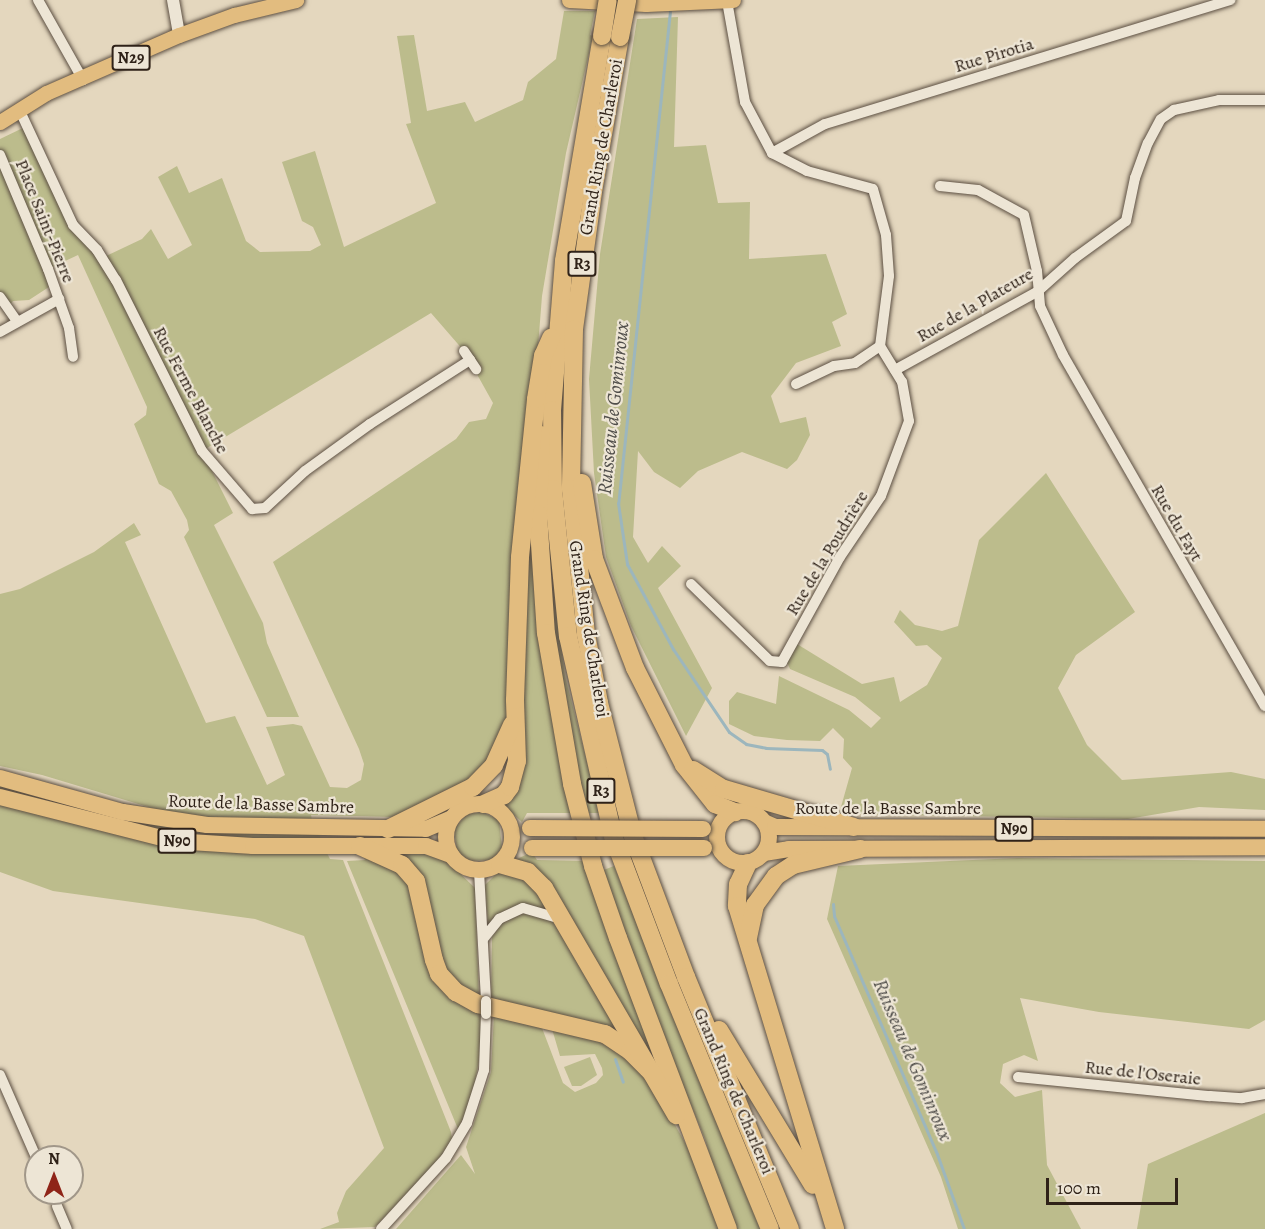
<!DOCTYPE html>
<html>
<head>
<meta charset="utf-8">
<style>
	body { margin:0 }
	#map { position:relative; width:1265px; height:1229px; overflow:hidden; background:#e4d7be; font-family:Alegreya,serif }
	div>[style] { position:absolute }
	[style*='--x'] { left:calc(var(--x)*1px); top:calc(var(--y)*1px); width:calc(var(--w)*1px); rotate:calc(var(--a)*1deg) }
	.green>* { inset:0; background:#bcbc8c }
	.stream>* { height:3px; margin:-1.5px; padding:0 1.5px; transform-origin:1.5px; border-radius:1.5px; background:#9cb6bd }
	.minor-tunnel>* { height:10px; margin-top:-5px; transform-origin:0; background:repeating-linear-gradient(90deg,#c0b39d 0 10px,transparent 0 15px) }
	.roads { filter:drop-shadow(0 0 2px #5c4f42) drop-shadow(0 0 2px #5c4f42) }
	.minor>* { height:10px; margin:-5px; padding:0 5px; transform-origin:5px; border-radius:5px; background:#ede5d5 }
	.tertiary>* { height:12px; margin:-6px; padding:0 6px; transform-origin:6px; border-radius:6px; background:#ede5d5 }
	.primary>* { height:15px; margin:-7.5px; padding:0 7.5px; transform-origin:7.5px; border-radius:7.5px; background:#e2bc7f }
	.trunk>* { height:16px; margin:-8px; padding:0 8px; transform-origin:8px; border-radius:8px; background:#e2bc7f }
	.trunk>.ring { margin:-8px; padding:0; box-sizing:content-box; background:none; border:16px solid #e2bc7f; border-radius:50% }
	.motorway>* { height:18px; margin:-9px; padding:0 9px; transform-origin:9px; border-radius:9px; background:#e2bc7f }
	.bridges { filter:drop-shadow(0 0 2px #5c4f42) drop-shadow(0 0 2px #5c4f42) }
	.minor-bridge>* { height:10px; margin:-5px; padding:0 5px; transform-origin:5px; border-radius:5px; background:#ede5d5 }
	.trunk-bridge>* { height:16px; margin:-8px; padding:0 8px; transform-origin:8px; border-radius:8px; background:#e2bc7f }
	.motorway-bridge>* { height:18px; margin:-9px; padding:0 9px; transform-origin:9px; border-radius:9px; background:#e2bc7f }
	span { translate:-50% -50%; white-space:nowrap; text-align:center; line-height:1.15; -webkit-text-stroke:4.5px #ede5d5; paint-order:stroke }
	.shield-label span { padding:2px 4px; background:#ede5d5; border:2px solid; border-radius:4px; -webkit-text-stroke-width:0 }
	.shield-label { font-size:16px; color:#2f2218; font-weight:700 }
	.street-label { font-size:18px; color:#2f2218 }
	.water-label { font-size:20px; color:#504e4a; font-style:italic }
	.north { position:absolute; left:24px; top:1145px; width:60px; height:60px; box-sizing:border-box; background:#ede5d5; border:2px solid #a19789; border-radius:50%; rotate:0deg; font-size:16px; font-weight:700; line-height:24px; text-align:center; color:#2f2218 }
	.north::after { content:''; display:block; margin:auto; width:21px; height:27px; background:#8f2418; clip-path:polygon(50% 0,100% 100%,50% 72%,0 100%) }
	.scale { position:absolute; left:1046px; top:1178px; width:132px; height:27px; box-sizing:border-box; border:3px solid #2f2218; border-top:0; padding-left:8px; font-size:18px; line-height:21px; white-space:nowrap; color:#2f2218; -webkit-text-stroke:4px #ede5d5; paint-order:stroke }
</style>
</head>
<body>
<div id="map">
	<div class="green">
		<div style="clip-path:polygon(564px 11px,595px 11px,590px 35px,593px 36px,566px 153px,542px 296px,508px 728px,480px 775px,393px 817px,311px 815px,312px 821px,223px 820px,165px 812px,42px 775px,0 766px,0 594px,20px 589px,94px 552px,134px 523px,141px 535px,125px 542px,206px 723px,235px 716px,267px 785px,285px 775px,266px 727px,293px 724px,302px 726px,330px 787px,347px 788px,361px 780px,364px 764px,359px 749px,273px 562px,456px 439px,469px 422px,486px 419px,493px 403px,464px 351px,431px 313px,202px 451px,233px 513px,214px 525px,263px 623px,267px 643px,299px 717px,267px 717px,184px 537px,189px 530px,187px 520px,171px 491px,159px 484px,134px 424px,146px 415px,147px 407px,78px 255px,48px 269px,52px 285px,29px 300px,13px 301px,8px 307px,0 296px,0 139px,27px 126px,67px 217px,104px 257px,142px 239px,151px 229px,168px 259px,192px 245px,158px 177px,177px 166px,189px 193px,222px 178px,246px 241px,260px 252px,310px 251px,321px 245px,313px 227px,302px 221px,282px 162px,315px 151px,344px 247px,436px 203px,406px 124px,411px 123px,397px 36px,414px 35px,427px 111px,465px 102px,475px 122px,523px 100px,528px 82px,556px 59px)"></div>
		<div style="clip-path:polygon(678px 17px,674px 147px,706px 145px,718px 203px,750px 202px,749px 259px,826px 254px,847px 314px,832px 322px,841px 346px,796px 363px,771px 396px,780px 423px,806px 417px,810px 435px,797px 460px,787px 469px,742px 452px,698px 471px,680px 488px,654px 472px,638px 451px,633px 537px,648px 563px,662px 546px,681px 566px,658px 588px,712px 688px,686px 736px,631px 626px,606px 557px,594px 473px,589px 379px,600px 254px,637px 19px)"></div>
		<div style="clip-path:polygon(1046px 473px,1135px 612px,1076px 655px,1058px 688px,1087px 745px,1122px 780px,1231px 772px,1265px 779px,1265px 810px,1199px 807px,1128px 819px,839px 814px,852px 768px,843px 758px,844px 739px,833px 728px,820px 741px,787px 740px,754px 736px,729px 724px,729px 701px,737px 692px,776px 704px,779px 676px,849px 710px,871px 728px,881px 718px,855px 697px,790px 669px,787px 662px,797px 644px,862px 684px,894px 677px,900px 702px,927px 685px,942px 658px,927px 645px,916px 646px,894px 622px,900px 610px,915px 625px,942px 631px,958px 626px,979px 540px)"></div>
		<div style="clip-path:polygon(532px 503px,571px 813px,527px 813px,522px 822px,498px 801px,510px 793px)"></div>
		<div style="clip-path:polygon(548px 555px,565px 676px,600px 813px,584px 813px,548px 598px)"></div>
		<div style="clip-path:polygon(0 784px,319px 834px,322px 842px,163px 835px,0 791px)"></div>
		<div style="clip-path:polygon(0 804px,171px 845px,326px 851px,330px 859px,343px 860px,451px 1132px,452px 1139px,438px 1160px,375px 1227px,320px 1229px,339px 1222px,337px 1213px,346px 1191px,384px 1148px,304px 936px,255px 919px,53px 891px,0 872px)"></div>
		<div style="clip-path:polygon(482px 812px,499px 820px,502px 848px,492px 860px,468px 861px,457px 851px,454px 829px,467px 814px)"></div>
		<div style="clip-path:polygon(423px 849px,442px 856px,475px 888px,479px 1001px,448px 981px,395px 851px)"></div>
		<div style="clip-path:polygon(532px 852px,537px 860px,586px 861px,660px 1073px,515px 860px)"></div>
		<div style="clip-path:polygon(363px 854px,399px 870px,412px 886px,428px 950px,481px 1015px,481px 1050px,471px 1102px,458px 1129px,347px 861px,365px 860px)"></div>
		<div style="clip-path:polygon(1017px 858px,1265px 861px,1265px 1020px,1249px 1029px,1099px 1012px,1020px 998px,1038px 1061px,1024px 1055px,1003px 1064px,1000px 1083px,1015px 1097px,1042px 1090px,1047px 1165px,1081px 1229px,958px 1229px,941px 1177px,827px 919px,838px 866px)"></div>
		<div style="clip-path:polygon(614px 866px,682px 1039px,763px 1229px,731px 1229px,705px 1139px,636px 971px,601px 871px)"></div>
		<div style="clip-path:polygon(500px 870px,520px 871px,557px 915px,516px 906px,488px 924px,485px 885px)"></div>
		<div style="clip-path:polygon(526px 912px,556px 923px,626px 1040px,491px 1004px,492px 937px,503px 921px)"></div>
		<div style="clip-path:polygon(494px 1014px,542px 1028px,563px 1083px,575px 1092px,596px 1083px,603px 1075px,602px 1068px,595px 1054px,560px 1056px,552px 1029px,613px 1044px,648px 1077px,697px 1164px,724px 1229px,396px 1229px,461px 1155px,475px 1174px,466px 1147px,491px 1072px)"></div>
		<div style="clip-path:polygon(590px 1057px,597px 1075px,581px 1086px,572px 1086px,564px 1067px)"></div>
		<div style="clip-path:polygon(1265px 1113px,1265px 1229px,1137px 1229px,1148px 1164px)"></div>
	</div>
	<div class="stream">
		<div style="--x:670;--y:11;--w:495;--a:96"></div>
		<div style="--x:618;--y:503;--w:62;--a:81.6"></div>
		<div style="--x:627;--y:564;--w:97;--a:61.6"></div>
		<div style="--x:673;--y:649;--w:100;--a:56"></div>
		<div style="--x:729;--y:732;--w:21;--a:35"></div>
		<div style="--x:746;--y:744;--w:20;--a:11"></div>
		<div style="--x:766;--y:748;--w:56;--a:2"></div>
		<div style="--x:822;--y:750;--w:6;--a:39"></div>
		<div style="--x:827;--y:754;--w:15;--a:79"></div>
		<div style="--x:833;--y:904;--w:12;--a:85"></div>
		<div style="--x:834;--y:916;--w:259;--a:66.6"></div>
		<div style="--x:937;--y:1154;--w:80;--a:70.2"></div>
		<div style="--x:615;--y:1059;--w:24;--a:71"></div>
	</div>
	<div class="minor-tunnel">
		<div style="--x:52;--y:1193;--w:14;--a:69"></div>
	</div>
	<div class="roads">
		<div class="minor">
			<div style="--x:38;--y:0;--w:92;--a:60.6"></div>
			<div style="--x:727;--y:1;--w:103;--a:79.9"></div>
			<div style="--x:745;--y:102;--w:58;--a:62.1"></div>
			<div style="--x:772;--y:153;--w:39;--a:27"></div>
			<div style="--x:807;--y:171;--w:68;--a:15.3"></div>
			<div style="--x:873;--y:189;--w:48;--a:74.2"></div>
			<div style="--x:886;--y:235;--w:41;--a:85.8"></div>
			<div style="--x:889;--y:276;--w:71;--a:97.3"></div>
			<div style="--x:19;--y:109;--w:128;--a:65"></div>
			<div style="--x:73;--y:225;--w:35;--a:46"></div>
			<div style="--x:97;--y:250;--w:36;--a:58"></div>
			<div style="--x:116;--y:280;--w:191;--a:63.3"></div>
			<div style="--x:202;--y:451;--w:77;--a:49.2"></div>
			<div style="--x:252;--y:509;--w:13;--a:-4"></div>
			<div style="--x:265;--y:508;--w:54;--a:-42.8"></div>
			<div style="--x:305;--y:471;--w:80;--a:-35.9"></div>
			<div style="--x:370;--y:424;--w:119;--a:-32.6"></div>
			<div style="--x:772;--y:153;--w:60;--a:-28.7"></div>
			<div style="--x:825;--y:124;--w:424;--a:-17"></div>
			<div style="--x:0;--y:155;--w:124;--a:67.2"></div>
			<div style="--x:48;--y:269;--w:63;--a:70.4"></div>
			<div style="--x:69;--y:328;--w:29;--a:82"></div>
			<div style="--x:940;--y:186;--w:38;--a:6"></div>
			<div style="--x:978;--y:190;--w:52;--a:28.5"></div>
			<div style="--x:1024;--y:215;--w:57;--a:76.9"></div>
			<div style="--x:1037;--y:271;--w:35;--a:85"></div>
			<div style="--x:1040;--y:306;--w:54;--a:64.9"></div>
			<div style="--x:1063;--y:355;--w:405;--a:60.1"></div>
			<div style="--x:0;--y:297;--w:29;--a:55"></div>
			<div style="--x:0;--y:332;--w:68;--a:-29.2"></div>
			<div style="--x:464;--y:351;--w:22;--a:56"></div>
			<div style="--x:895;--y:370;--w:162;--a:-28.8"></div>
			<div style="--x:1037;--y:292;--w:51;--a:-41.8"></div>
			<div style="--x:1075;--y:258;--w:63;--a:-36"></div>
			<div style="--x:1126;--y:221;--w:44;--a:-78.2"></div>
			<div style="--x:1135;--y:178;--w:37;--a:-70"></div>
			<div style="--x:1148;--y:143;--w:27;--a:-62"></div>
			<div style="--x:1161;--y:119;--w:16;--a:-35"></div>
			<div style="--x:1174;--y:110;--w:46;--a:-12.5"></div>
			<div style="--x:1219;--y:100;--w:46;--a:0"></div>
			<div style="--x:796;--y:384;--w:42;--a:-25.3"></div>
			<div style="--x:834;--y:366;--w:21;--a:-8"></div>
			<div style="--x:855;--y:363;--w:30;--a:-34"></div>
			<div style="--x:691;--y:584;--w:110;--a:44.3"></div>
			<div style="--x:770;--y:661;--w:12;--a:5"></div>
			<div style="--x:782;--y:662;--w:120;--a:-61.1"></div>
			<div style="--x:840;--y:557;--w:73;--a:-56.1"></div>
			<div style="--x:881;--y:496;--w:80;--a:-69.5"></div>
			<div style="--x:909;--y:421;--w:40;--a:-100"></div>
			<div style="--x:902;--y:382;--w:42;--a:-121.4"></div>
			<div style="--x:479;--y:871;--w:130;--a:86.9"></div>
			<div style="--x:483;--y:939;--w:26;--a:-51"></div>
			<div style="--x:499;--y:919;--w:26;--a:-25"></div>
			<div style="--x:523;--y:908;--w:37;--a:16"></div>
			<div style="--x:0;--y:1075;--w:90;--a:66.3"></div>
			<div style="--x:1018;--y:1077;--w:193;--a:5.7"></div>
			<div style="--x:1210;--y:1096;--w:32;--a:4"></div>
			<div style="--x:1242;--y:1098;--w:23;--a:-10"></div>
			<div style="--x:57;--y:1206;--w:25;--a:67"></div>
			<div style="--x:381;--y:1229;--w:96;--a:-47.5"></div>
			<div style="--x:446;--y:1158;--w:41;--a:-59"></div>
			<div style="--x:467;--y:1123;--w:56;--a:-72.2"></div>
			<div style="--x:484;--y:1070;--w:56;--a:-88"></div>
		</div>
		<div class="tertiary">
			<div style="--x:173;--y:0;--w:36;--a:80"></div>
		</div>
		<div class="primary">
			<div style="--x:569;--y:0;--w:77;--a:3"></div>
			<div style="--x:646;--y:4;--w:87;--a:-2.6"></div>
			<div style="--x:0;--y:122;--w:54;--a:-32.2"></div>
			<div style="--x:46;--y:93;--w:145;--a:-23.6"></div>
			<div style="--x:179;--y:35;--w:59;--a:-20"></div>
			<div style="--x:234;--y:15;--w:64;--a:-13.6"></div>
		</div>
		<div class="trunk">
			<div style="--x:0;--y:778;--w:128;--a:15.5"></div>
			<div style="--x:123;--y:812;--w:85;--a:8.8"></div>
			<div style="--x:207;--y:825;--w:219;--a:1"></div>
			<div style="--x:426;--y:829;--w:28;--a:-23"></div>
			<div style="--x:0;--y:797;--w:179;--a:14.2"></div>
			<div style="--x:174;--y:841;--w:79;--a:3.6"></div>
			<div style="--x:253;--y:846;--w:173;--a:0"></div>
			<div style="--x:426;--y:846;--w:27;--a:20"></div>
			<div class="ring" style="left:446px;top:804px;width:50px;height:50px"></div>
			<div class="ring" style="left:717px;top:811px;width:36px;height:36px"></div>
			<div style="--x:764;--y:822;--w:12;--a:24"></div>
			<div style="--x:775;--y:827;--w:490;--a:0.2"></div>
			<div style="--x:764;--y:853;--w:25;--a:-9"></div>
			<div style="--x:789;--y:849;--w:476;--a:-0.2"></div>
		</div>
		<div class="motorway">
			<div style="--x:602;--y:36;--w:228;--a:99.6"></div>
			<div style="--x:564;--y:261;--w:149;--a:94.6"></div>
			<div style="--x:552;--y:410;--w:79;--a:89.3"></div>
			<div style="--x:553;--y:489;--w:148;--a:84.2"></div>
			<div style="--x:568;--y:636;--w:205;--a:77.3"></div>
			<div style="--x:613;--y:836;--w:158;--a:69.3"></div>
			<div style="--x:669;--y:984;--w:265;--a:67.6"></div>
			<div style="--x:620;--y:37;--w:157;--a:99.9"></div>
			<div style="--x:593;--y:192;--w:138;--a:97.9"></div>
			<div style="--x:574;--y:329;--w:160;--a:91.1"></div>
			<div style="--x:571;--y:489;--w:146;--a:84.1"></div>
			<div style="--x:586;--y:634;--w:70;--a:79.3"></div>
			<div style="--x:599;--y:703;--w:137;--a:75.7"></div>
			<div style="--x:633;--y:836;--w:151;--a:69.4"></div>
			<div style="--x:686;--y:977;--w:273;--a:67.6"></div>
			<div style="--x:541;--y:435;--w:79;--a:92.2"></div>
			<div style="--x:538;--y:514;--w:119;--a:86.2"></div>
			<div style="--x:546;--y:633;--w:153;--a:80.2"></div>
			<div style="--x:572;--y:784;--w:85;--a:75.6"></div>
			<div style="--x:593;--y:866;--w:76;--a:70.9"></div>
			<div style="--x:618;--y:938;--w:311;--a:69.3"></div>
			<div style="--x:582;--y:483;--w:77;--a:81"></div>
			<div style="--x:594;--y:559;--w:116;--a:69.4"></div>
			<div style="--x:635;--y:668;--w:109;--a:63.2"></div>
			<div style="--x:684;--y:765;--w:50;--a:51.5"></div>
			<div style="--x:715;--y:804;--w:22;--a:22"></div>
			<div style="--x:693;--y:770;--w:36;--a:32"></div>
			<div style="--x:724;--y:789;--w:135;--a:16.3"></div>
			<div style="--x:484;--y:804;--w:22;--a:-24"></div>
			<div style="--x:504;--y:795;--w:10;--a:-53"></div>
			<div style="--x:510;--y:787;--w:27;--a:-75"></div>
			<div style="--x:517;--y:761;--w:61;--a:-91.9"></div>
			<div style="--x:515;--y:700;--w:143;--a:-88"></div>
			<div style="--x:520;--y:557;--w:159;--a:-84.2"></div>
			<div style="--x:536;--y:399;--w:44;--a:-80.8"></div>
			<div style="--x:543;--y:356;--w:20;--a:-66"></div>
			<div style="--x:388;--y:829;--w:95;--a:-26.3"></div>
			<div style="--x:473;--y:787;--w:30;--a:-46"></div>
			<div style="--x:494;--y:765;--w:44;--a:-65.8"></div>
			<div style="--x:360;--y:846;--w:46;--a:24.3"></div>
			<div style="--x:402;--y:865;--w:21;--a:49"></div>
			<div style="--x:416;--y:881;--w:81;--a:77.2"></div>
			<div style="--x:434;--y:960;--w:15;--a:70"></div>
			<div style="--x:439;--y:974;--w:25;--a:47"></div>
			<div style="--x:456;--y:992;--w:25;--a:29"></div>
			<div style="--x:478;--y:1004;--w:130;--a:13.3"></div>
			<div style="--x:605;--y:1034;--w:30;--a:34"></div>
			<div style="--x:630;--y:1051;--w:33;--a:45"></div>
			<div style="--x:748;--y:863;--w:23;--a:115"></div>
			<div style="--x:738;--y:884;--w:22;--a:93"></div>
			<div style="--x:737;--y:906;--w:338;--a:73.1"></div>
			<div style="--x:500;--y:864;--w:29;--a:16"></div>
			<div style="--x:528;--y:872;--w:23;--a:45"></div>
			<div style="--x:544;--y:888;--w:263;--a:59.8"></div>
			<div style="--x:748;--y:938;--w:34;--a:-78"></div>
			<div style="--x:755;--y:905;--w:36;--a:-54"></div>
			<div style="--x:776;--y:876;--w:20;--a:-33"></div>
			<div style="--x:793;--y:865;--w:69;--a:-13.4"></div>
			<div style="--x:719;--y:1030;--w:181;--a:58.8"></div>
		</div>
	</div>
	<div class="bridges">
		<div class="minor-bridge">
			<div style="--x:486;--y:1001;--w:13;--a:90"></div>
		</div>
		<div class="trunk-bridge">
			<div style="--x:530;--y:828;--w:173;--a:0.3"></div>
			<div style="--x:532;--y:848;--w:172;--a:0"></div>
		</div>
		<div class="motorway-bridge">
			<div style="--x:602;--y:36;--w:36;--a:-81"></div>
			<div style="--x:620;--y:37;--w:38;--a:-79"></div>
		</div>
	</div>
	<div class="shield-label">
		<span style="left:131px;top:58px">N29</span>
		<span style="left:582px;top:264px">R3</span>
		<span style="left:601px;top:791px">R3</span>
		<span style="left:1014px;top:829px">N90</span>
		<span style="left:177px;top:841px">N90</span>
	</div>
	<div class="street-label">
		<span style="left:994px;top:55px;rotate:-17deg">Rue Pirotia</span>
		<span style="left:601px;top:147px;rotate:-80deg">Grand Ring de Charleroi</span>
		<span style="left:45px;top:221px;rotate:68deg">Place Saint-Pierre</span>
		<span style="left:975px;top:305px;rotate:-30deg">Rue de la Plateure</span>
		<span style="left:191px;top:390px;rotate:62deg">Rue Ferme Blanche</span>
		<span style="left:1177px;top:523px;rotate:60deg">Rue du Fayt</span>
		<span style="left:827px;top:553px;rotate:-59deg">Rue de la Poudrière</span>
		<span style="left:589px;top:629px;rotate:81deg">Grand Ring de Charleroi</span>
		<span style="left:261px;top:804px;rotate:2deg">Route de la Basse Sambre</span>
		<span style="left:888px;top:808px">Route de la Basse Sambre</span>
		<span style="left:1143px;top:1073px;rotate:6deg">Rue de l'Oseraie</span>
		<span style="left:734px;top:1091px;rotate:67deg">Grand Ring de Charleroi</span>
	</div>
	<div class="water-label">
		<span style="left:613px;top:408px;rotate:-84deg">Ruisseau de Gominroux</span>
		<span style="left:913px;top:1060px;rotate:67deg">Ruisseau de Gominroux</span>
	</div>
	<div class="north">N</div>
	<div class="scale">100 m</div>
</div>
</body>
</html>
